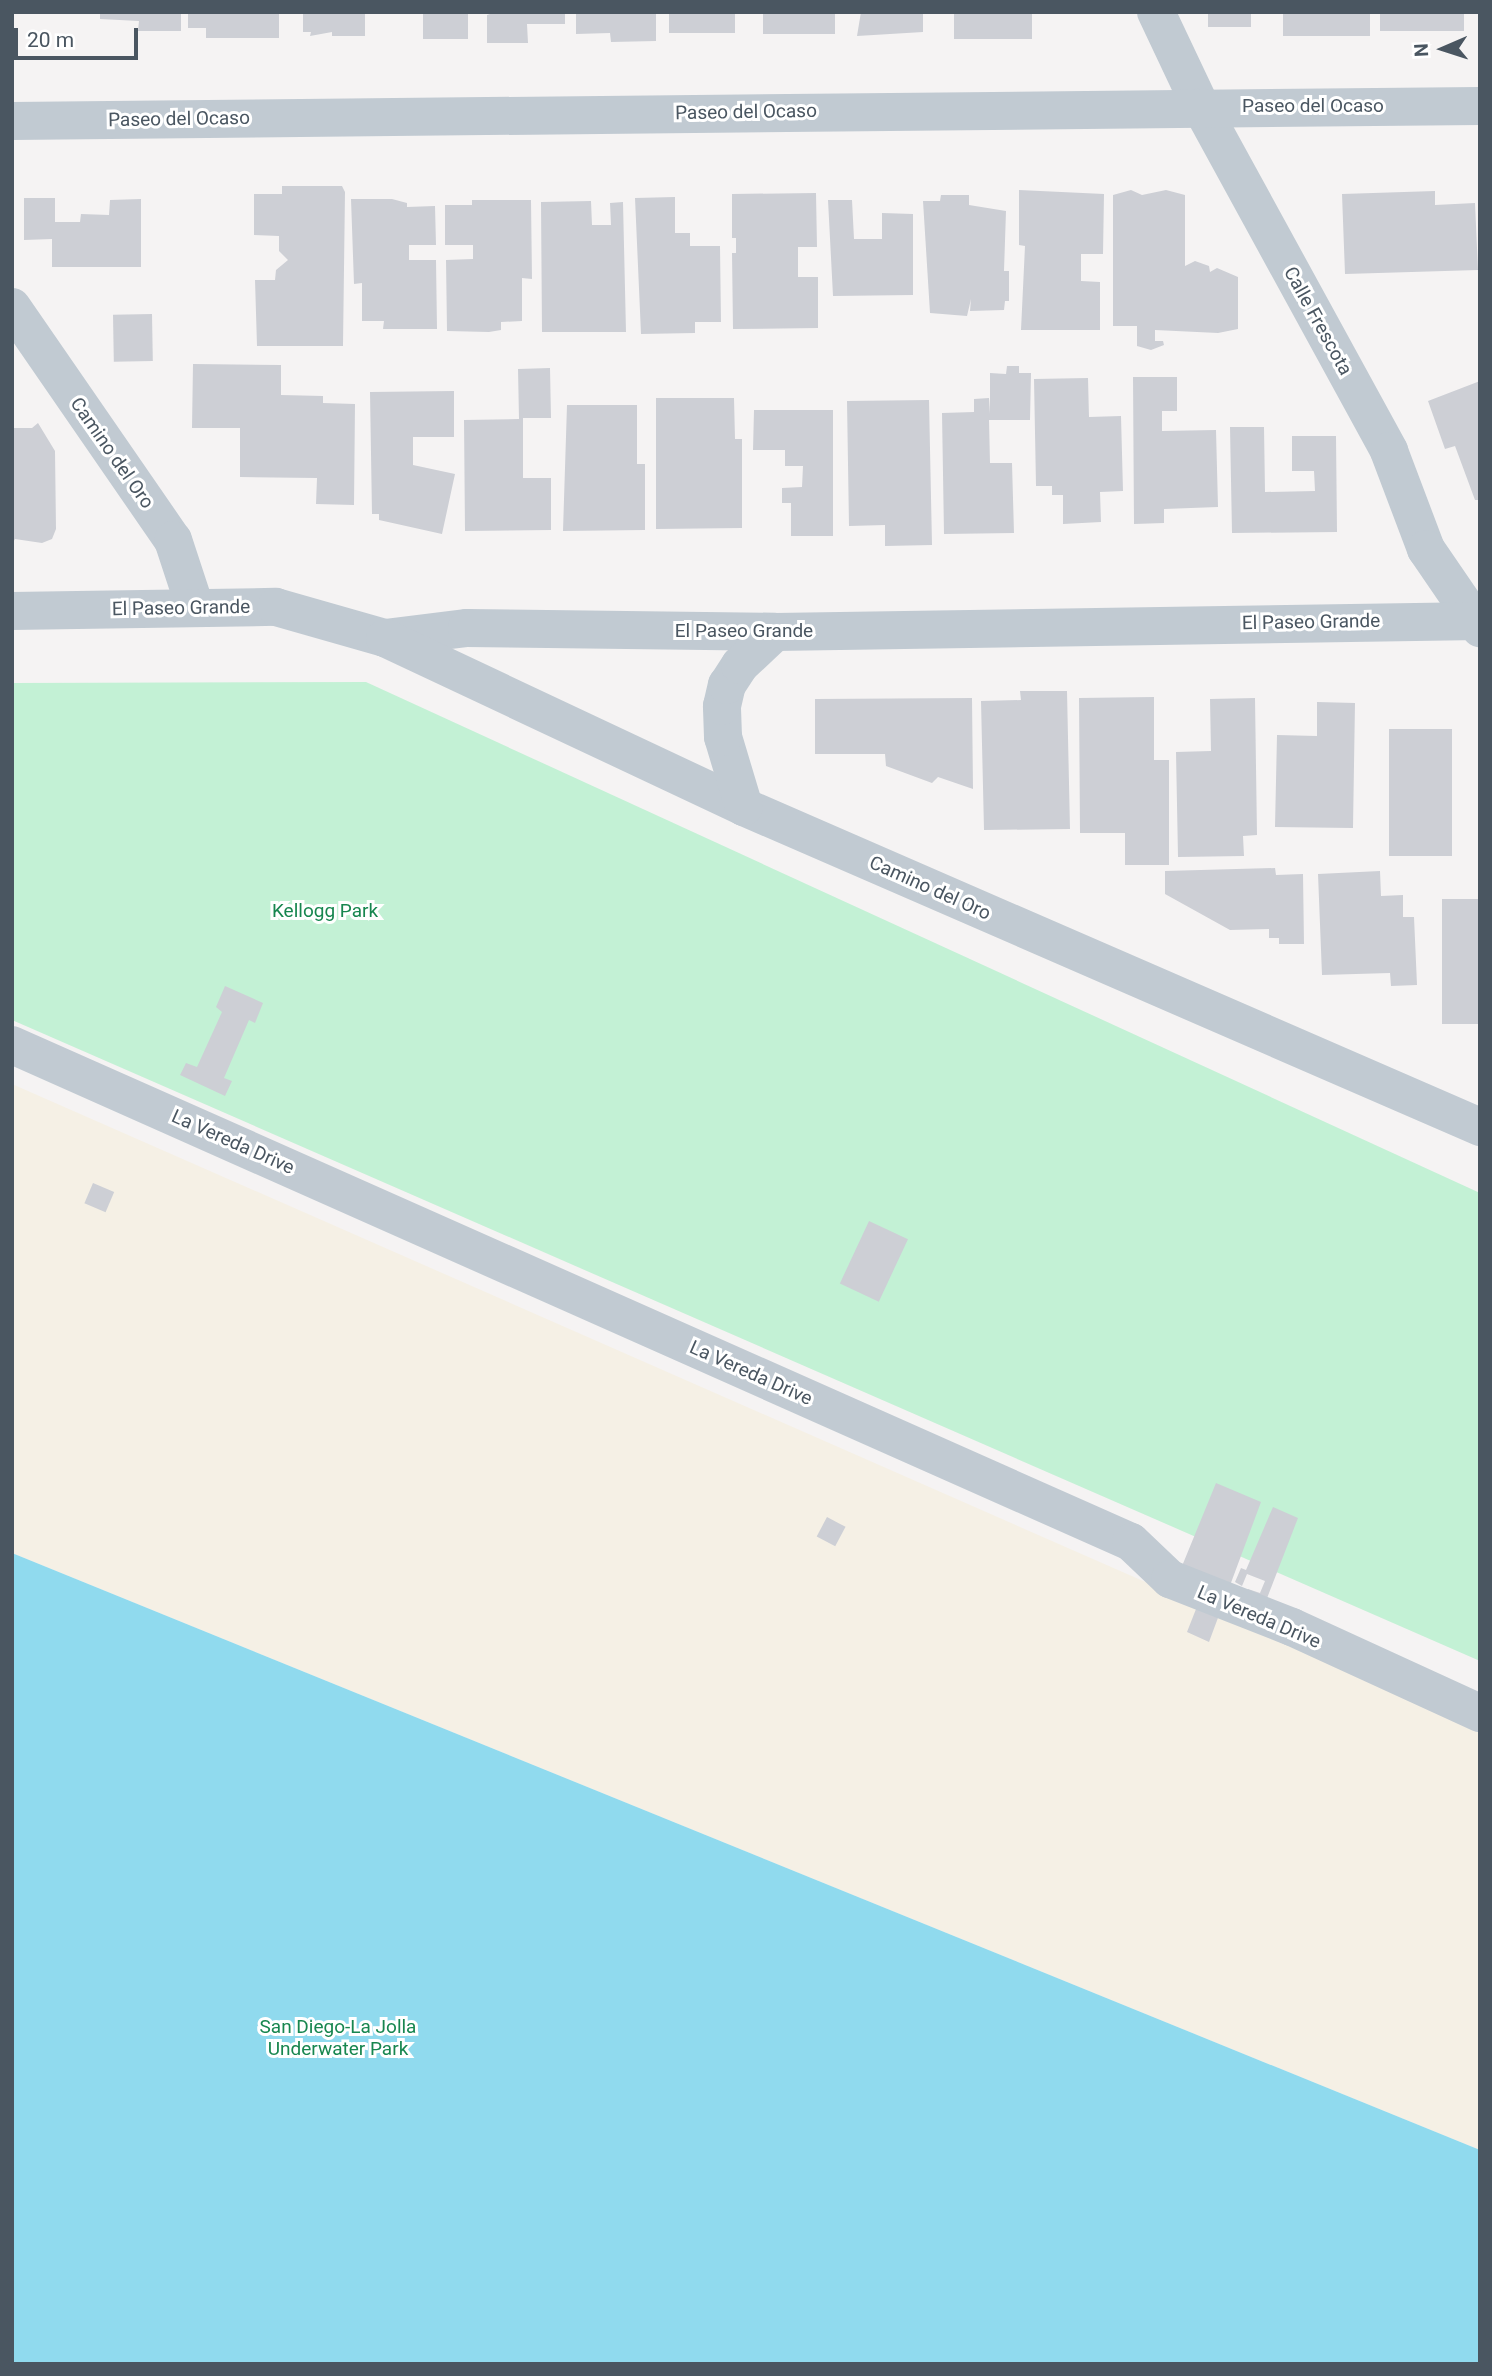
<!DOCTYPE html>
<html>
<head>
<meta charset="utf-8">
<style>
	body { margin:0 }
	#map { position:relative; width:1492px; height:2376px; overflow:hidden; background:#f5f3f3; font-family:Roboto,sans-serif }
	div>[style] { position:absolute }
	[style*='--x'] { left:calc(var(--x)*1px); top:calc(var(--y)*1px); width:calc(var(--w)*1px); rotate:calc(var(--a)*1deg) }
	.green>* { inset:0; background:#c3f1d5 }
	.sand>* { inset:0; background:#f5f0e5 }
	.water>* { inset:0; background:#90daee }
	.building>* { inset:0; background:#cdcfd5; transform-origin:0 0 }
	.minor>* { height:38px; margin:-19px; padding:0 19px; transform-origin:19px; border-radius:19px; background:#c1cad2 }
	span { translate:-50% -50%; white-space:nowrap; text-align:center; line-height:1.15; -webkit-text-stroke:6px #fff; paint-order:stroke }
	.street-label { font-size:19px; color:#4a5661 }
	.park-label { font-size:19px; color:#17864f }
	.frame { position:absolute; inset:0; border:14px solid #4a5661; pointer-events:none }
	.north { position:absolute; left:1408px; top:14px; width:70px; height:70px; -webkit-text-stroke:5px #fff; paint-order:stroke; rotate:267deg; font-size:19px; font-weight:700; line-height:28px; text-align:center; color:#4a5661 }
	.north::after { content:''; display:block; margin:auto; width:24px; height:32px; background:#4a5661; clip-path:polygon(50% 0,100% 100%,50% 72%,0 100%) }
	.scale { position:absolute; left:14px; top:28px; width:124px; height:32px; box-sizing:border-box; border:4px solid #4a5661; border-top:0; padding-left:9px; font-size:21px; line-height:24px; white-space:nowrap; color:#4a5661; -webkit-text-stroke:5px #fff; paint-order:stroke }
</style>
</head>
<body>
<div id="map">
	<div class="green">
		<div style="clip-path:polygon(366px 682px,1480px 1193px,1480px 1661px,12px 1020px,12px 683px)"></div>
	</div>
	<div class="sand">
		<div style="clip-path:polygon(12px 1084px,1480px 1729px,1480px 2150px,12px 1553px)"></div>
	</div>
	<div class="water">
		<div style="clip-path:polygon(12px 1553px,1480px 2150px,1480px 2364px,12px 2364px)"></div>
	</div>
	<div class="building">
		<div style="clip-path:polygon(100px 12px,181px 12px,181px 31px,138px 31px,139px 21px,100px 19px)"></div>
		<div style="clip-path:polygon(188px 12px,279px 12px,279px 38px,206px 38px,206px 28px,188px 28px)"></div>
		<div style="clip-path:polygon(303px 12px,365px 12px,365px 36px,332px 36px,332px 32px,310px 36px,311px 32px,303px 32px)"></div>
		<div style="left:423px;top:12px;width:45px;height:27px"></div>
		<div style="clip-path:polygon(496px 12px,565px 12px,565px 24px,527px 24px,528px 43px,487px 43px,487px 15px)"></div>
		<div style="clip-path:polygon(576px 12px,656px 12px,656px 41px,611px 42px,610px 33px,576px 34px)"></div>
		<div style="left:669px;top:12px;width:66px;height:21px"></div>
		<div style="left:763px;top:12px;width:72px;height:22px"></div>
		<div style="clip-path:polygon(861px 12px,923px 12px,923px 32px,857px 36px)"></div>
		<div style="left:954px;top:12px;width:78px;height:27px"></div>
		<div style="left:1208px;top:12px;width:43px;height:15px"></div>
		<div style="left:1283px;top:12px;width:87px;height:24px"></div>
		<div style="left:1380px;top:12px;width:84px;height:19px"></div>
		<div style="clip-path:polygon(282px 186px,342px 186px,345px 192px,343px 346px,257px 346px,255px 280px,275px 280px,276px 270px,288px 260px,279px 251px,279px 236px,254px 235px,254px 194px,282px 194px)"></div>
		<div style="clip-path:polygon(1019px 190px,1104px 194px,1103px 254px,1081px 254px,1081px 281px,1100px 282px,1100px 330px,1021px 330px,1025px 246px,1019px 245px)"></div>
		<div style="clip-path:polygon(1131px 190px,1142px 195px,1166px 190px,1185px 195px,1185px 266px,1195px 261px,1209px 266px,1210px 272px,1217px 268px,1238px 277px,1238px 329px,1218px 333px,1155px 330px,1155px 341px,1163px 341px,1164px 345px,1151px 350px,1137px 346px,1137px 326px,1113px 326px,1113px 195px)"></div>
		<div style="clip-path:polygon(1435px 191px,1435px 205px,1475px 203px,1478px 270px,1345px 274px,1342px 194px)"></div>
		<div style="clip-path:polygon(816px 193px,817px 247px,798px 247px,798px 277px,818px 277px,818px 328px,733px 329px,732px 253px,736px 253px,736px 238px,732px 238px,732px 194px)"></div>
		<div style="clip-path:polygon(941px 195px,969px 195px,969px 205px,1006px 211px,1004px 271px,1009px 271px,1009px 301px,1005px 301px,1004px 310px,970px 311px,971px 299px,967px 316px,930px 313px,923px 201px,940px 201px)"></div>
		<div style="clip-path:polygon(675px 197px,675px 233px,690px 233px,690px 246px,720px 246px,721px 322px,695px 322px,695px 333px,641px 334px,635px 198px)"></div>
		<div style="clip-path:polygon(24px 198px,55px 198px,55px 222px,80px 222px,81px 214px,109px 215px,110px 200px,141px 199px,141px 267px,52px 267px,52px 239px,24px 240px)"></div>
		<div style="clip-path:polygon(351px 199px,392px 199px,407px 203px,407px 207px,435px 206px,436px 245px,409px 245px,409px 260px,436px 260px,437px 329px,383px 329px,384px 321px,362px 321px,362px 283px,354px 284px)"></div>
		<div style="clip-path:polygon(472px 200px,531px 200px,532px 279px,522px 278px,522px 321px,501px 322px,501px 330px,489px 332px,447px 331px,446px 260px,473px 259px,473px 245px,445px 245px,445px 205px,472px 205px)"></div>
		<div style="clip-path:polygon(828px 200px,852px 200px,854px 239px,882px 239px,882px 213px,913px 214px,913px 295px,833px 296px)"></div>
		<div style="clip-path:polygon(591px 201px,592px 225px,611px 225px,610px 203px,623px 202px,626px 332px,542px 332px,541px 202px)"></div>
		<div style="left:152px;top:314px;width:47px;height:39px;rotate:89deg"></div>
		<div style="clip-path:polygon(193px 364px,281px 365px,281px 395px,323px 396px,323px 403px,355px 404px,354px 505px,316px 504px,317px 478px,240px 477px,240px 428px,192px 428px)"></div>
		<div style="clip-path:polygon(1007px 366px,1019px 366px,1019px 373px,1031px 373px,1030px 420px,989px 420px,990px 463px,1012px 463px,1014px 533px,944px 534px,942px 413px,974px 412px,974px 399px,989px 398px,990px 414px,990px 373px,1006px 374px)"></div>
		<div style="clip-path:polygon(550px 368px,551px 418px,523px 418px,523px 478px,551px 478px,551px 530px,465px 531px,464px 420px,519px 419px,518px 369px)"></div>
		<div style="clip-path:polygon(1133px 377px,1177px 377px,1177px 411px,1162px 411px,1162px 431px,1216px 430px,1218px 507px,1164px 509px,1164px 523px,1134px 524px)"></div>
		<div style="clip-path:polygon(1088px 378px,1089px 417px,1121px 416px,1123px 491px,1100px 492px,1101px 522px,1063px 524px,1063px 495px,1052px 495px,1052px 486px,1036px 486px,1034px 379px)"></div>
		<div style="clip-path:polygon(1480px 381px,1480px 500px,1475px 500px,1455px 446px,1445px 449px,1428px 401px)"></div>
		<div style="clip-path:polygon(454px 391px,454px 437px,413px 437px,413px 465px,455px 474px,442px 534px,379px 520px,379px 514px,372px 514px,370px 392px)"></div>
		<div style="clip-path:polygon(656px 398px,734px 398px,735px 439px,742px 439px,742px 528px,656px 529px)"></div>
		<div style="clip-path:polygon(929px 400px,932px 545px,885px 546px,885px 525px,849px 526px,847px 401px)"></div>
		<div style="clip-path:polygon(567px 405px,637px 405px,637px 464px,645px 464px,645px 530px,563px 531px)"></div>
		<div style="clip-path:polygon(754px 410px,833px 410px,833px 536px,791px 536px,791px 503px,782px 503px,782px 488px,802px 487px,803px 466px,785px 466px,785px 450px,753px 450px)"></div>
		<div style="clip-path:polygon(38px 423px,55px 451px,56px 529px,52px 539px,42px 543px,15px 539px,12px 544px,12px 428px,32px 428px)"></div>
		<div style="clip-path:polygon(1230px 427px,1264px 427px,1265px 492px,1315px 491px,1314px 471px,1292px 471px,1292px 436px,1336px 436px,1337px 532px,1232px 533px)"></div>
		<div style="clip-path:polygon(1020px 691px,1067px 691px,1070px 829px,984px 830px,981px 701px,1021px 700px)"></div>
		<div style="clip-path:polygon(1154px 697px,1154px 760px,1169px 760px,1169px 865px,1125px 865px,1125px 833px,1080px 833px,1079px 698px)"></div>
		<div style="clip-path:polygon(972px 698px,973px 789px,938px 777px,932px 783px,886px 766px,885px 754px,815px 754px,815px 699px)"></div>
		<div style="clip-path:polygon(1255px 698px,1257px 835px,1243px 836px,1244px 856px,1178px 857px,1176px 752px,1211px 751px,1210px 699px)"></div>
		<div style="clip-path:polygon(1317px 702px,1355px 703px,1353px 828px,1275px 827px,1277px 735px,1317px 736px)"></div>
		<div style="left:1389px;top:729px;width:63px;height:127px"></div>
		<div style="clip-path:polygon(1275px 868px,1276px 875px,1303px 874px,1304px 944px,1279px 944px,1279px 938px,1269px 938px,1269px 929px,1230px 930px,1165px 894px,1165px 871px)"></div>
		<div style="clip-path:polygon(1380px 871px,1381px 896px,1403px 895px,1403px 917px,1414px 917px,1417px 985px,1391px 986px,1390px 973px,1322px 975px,1318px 874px)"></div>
		<div style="left:1442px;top:899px;width:38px;height:125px"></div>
		<div style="clip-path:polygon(225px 986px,263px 1003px,255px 1023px,249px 1020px,224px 1078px,232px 1081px,225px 1096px,180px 1075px,186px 1063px,197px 1067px,222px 1012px,216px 1007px)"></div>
		<div style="left:93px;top:1183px;width:23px;height:22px;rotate:23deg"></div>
		<div style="left:869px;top:1221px;width:43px;height:69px;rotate:25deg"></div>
		<div style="clip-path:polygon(1216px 1483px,1261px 1502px,1209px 1642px,1187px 1632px,1198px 1604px,1180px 1571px)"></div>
		<div style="clip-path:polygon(1273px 1507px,1298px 1518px,1264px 1606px,1244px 1598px,1248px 1589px,1260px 1593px,1265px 1581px,1247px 1574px,1242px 1586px,1235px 1582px,1241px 1568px,1246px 1570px)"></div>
		<div style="left:827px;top:1517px;width:21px;height:22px;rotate:28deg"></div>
	</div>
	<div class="minor">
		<div style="--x:1156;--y:12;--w:105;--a:64.7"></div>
		<div style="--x:1201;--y:107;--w:392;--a:61.3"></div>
		<div style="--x:1389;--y:451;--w:105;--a:69.3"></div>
		<div style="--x:1426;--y:549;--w:96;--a:55.6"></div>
		<div style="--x:12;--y:121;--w:1468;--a:-0.59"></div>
		<div style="--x:12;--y:307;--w:283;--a:55.4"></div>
		<div style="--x:173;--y:540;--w:71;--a:71.8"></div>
		<div style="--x:12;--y:611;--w:264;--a:-0.9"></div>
		<div style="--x:276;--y:607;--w:113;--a:15.9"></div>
		<div style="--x:385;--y:638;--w:83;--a:-7"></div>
		<div style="--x:467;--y:628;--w:308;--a:0.7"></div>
		<div style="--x:775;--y:632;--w:705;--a:-0.89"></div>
		<div style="--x:385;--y:638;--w:397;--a:25.2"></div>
		<div style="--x:744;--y:807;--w:803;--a:23.5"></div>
		<div style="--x:744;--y:807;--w:73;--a:-106.7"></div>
		<div style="--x:723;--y:737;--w:31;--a:-92"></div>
		<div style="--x:722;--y:706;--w:22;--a:-77"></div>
		<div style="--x:727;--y:685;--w:24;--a:-57"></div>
		<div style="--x:740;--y:665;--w:48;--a:-43.3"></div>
		<div style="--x:12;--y:1045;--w:1224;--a:23.95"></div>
		<div style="--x:1131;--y:1542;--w:54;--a:43.5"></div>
		<div style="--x:1170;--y:1579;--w:131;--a:21.5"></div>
		<div style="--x:1292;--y:1627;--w:207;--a:24.6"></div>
	</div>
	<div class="street-label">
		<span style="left:1313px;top:106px">Paseo del Ocaso</span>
		<span style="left:746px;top:112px;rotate:-1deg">Paseo del Ocaso</span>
		<span style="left:179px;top:119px;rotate:-1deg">Paseo del Ocaso</span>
		<span style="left:1318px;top:321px;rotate:61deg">Calle Frescota</span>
		<span style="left:112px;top:453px;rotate:55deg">Camino del Oro</span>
		<span style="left:181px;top:608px;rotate:-1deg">El Paseo Grande</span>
		<span style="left:1311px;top:622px;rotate:-1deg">El Paseo Grande</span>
		<span style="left:744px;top:631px">El Paseo Grande</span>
		<span style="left:930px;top:888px;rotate:24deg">Camino del Oro</span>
		<span style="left:233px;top:1142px;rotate:24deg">La Vereda Drive</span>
		<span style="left:751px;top:1373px;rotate:24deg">La Vereda Drive</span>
		<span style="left:1259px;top:1617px;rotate:23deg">La Vereda Drive</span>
	</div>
	<div class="park-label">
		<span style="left:325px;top:911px">Kellogg Park</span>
		<span style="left:338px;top:2038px">San Diego-La Jolla<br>Underwater Park</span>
	</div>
	<div class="frame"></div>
	<div class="north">N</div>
	<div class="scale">20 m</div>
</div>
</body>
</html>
